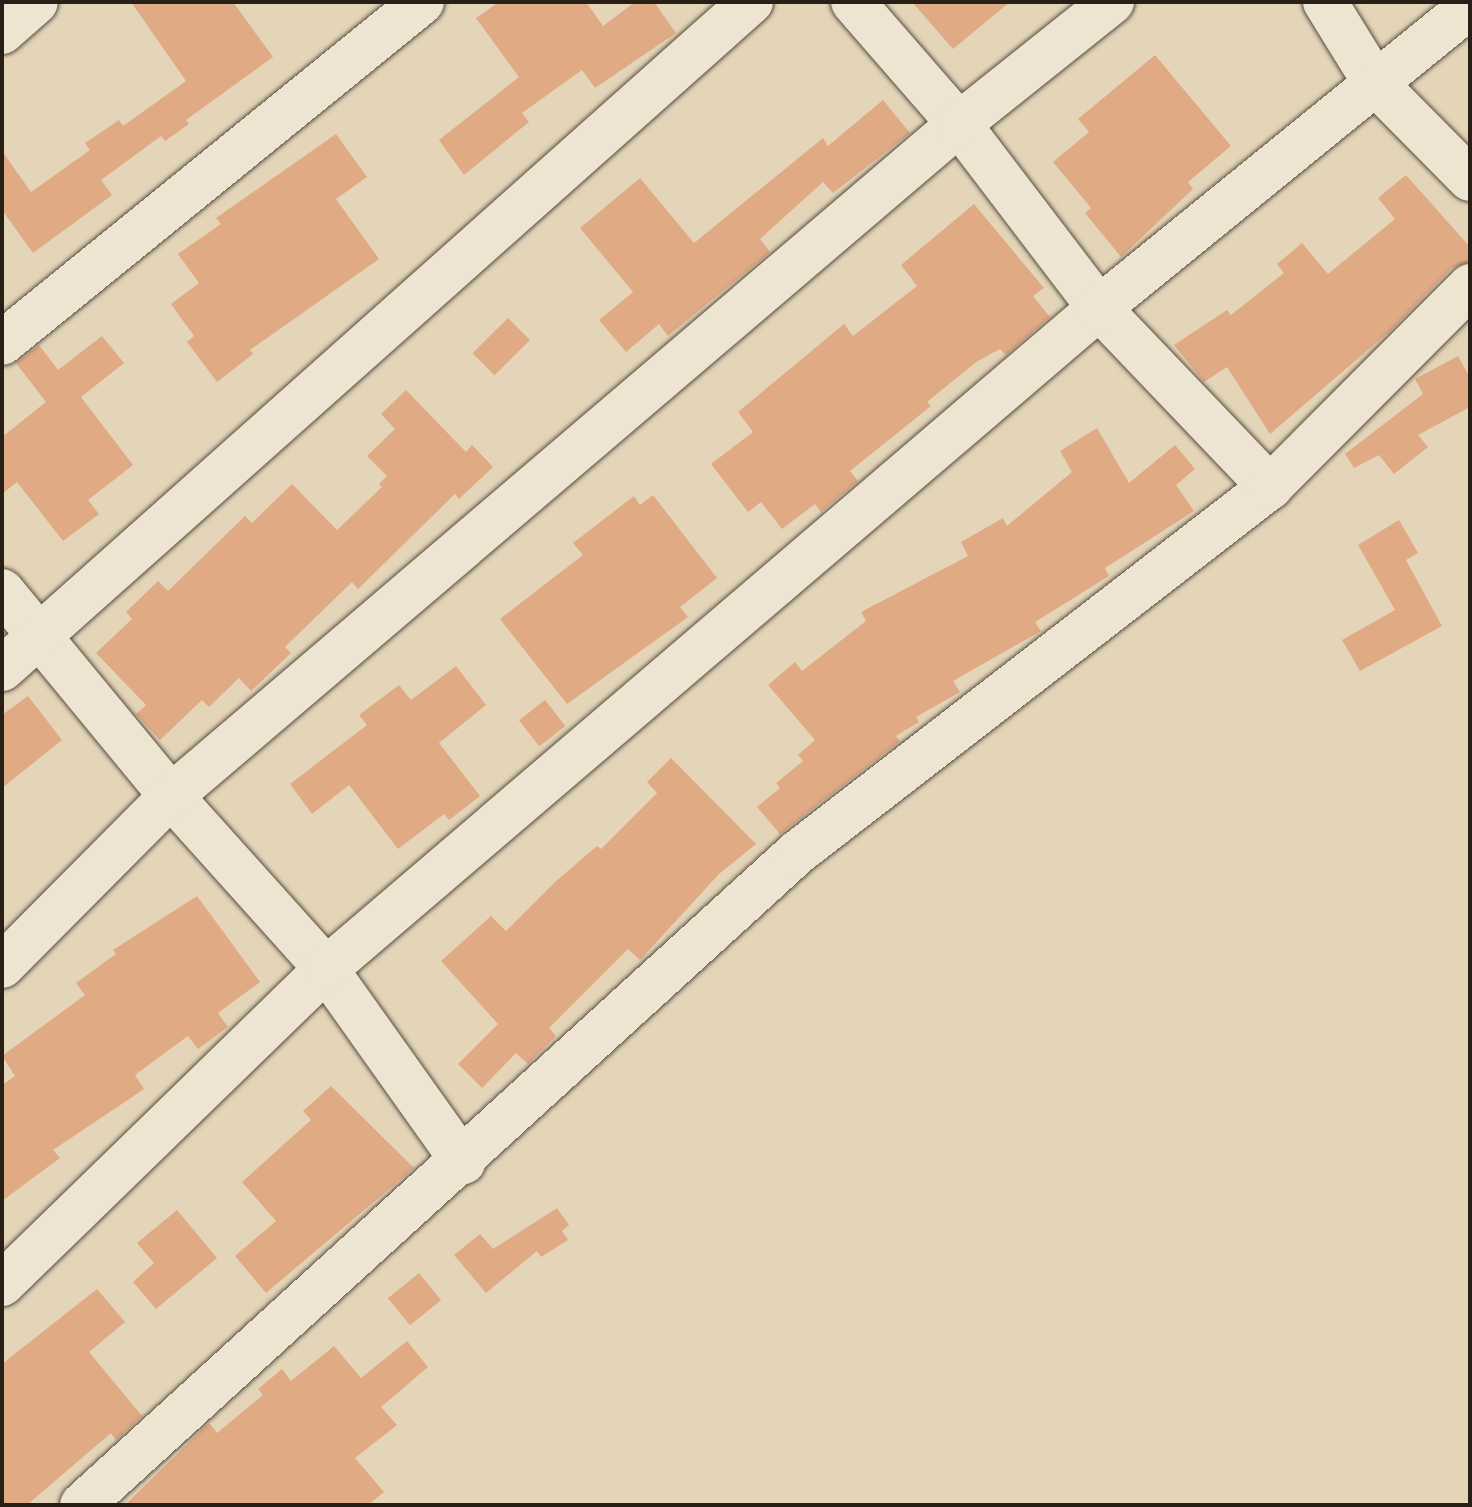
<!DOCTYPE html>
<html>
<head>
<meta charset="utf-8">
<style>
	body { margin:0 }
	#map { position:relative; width:1472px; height:1507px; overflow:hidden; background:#e4d5b9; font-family:"Old Standard TT",serif }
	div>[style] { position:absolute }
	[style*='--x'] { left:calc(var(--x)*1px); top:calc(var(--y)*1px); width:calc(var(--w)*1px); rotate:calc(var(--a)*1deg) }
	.building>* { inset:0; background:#e0aa85; transform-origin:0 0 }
	.roads { filter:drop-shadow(0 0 2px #574c3f) drop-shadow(0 0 2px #574c3f) }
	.street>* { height:44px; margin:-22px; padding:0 22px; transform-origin:22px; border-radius:22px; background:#ede4d2 }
	.secondary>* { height:44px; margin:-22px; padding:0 22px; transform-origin:22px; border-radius:22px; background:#ede4d2 }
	span { translate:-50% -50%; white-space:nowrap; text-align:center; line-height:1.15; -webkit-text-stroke:7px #ede4d2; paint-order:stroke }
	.frame { position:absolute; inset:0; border:4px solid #281f16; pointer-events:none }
</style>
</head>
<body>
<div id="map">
	<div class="building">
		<div style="clip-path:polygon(131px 2px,233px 2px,273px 57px,186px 120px,189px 124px,165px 141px,161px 136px,101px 180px,112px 195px,33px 253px,2px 210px,2px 151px,31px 192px,90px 150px,85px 143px,119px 120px,123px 126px,186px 81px)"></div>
		<div style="clip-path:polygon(499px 2px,586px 2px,603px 26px,635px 2px,654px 2px,676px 33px,595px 88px,582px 70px,522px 113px,529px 122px,464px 175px,439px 140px,519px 77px,476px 18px)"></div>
		<div style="clip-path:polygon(912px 2px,1010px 2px,953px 49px)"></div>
		<div style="clip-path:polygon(1155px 55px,1231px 146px,1188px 182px,1193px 189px,1121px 257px,1085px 213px,1091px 208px,1053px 162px,1089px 132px,1078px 119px)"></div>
		<div style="clip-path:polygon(883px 100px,910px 133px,833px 193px,823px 182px,760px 239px,770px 252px,668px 336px,659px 324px,626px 352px,599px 320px,633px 292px,580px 228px,640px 178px,694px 243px,823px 138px,828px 146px)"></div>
		<div style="clip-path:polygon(336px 134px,367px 177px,336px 199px,379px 259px,250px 350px,253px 354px,217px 382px,187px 342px,194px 336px,171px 304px,199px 283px,178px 254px,221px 224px,216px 218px)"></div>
		<div style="clip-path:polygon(1406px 175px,1470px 247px,1470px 262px,1452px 268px,1390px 331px,1270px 434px,1227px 367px,1204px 382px,1174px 345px,1227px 310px,1231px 315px,1284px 273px,1277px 264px,1302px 243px,1328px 274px,1395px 219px,1378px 198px)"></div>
		<div style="clip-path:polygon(974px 204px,1044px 288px,1033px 296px,1050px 317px,1006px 355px,1000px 349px,976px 362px,927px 402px,931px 406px,850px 471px,858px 481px,821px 512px,815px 504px,782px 529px,761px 502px,748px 512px,711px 464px,753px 432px,738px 412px,844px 324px,853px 336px,917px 286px,901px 265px)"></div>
		<div style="left:508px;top:318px;width:31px;height:50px;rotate:45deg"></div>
		<div style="clip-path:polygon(102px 336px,124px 363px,81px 397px,133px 465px,88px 500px,99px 514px,63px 541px,17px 482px,2px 494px,2px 437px,46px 402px,16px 363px,39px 345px,58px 370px)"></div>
		<div style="clip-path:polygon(1458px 356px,1470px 378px,1470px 407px,1418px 435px,1428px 447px,1394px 474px,1379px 455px,1354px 468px,1345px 454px,1423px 394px,1415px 379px)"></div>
		<div style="clip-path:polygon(406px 390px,466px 452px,472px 445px,493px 467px,459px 499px,455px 494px,358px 589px,352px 582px,285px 647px,291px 653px,251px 691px,239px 678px,209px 707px,202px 700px,160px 740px,136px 714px,146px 705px,96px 653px,132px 619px,126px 612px,158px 581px,168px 591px,245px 516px,252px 523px,292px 484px,337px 530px,382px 487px,379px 484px,387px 476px,367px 456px,395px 429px,381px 414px)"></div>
		<div style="clip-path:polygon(1097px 428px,1129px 483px,1175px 445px,1195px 469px,1176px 485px,1194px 511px,1105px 568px,1109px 576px,1035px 622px,1041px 631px,953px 681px,960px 692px,916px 717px,919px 722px,896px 736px,900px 741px,780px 834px,757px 807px,780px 788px,776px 783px,803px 761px,798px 755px,815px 740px,768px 685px,795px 662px,802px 671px,866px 621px,861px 612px,968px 556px,961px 542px,1003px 518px,1007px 526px,1072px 472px,1060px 451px)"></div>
		<div style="clip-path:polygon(653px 495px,717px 578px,680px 607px,688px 617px,567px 704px,500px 619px,583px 555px,573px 543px,634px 496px,640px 505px)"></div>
		<div style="clip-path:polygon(1399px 520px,1418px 553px,1406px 560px,1442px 626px,1360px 671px,1342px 640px,1395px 610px,1358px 545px)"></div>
		<div style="clip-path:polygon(456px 666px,486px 705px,439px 743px,480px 796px,449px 820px,444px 814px,398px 849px,349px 785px,312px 814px,290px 784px,367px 725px,359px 715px,399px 685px,411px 700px)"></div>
		<div style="clip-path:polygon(28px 696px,62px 740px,2px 788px,2px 715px)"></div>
		<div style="left:545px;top:700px;width:33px;height:33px;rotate:52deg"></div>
		<div style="clip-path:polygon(671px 758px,756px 844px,719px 874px,640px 960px,628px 949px,549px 1028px,556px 1036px,528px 1064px,516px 1053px,482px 1088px,458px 1064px,498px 1024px,441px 961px,491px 916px,506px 931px,555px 882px,597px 846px,601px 849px,657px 793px,647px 782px)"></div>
		<div style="clip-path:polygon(197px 896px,260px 982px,218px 1013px,228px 1027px,198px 1049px,188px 1036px,135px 1075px,144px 1089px,53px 1150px,60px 1158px,2px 1201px,2px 1085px,15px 1076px,2px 1056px,85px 995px,76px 983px,116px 954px,113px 950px)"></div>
		<div style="clip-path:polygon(331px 1086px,414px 1168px,266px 1293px,235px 1256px,276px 1221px,242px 1182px,311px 1120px,303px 1111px)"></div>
		<div style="clip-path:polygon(557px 1208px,569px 1225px,562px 1231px,568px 1240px,541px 1257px,537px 1251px,486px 1293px,454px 1255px,480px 1234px,493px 1249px)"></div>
		<div style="clip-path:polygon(177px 1210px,217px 1258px,156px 1309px,133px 1282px,154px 1263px,137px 1243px)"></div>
		<div style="left:419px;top:1273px;width:35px;height:40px;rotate:51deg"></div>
		<div style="clip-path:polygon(97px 1289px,125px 1322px,89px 1352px,142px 1416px,116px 1440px,111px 1433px,27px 1505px,2px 1505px,2px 1364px)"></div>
		<div style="clip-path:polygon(407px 1341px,428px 1367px,381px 1407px,397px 1425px,355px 1458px,384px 1492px,368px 1505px,125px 1505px,209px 1423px,217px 1433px,263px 1395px,258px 1389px,282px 1369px,291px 1381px,334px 1346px,361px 1378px)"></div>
	</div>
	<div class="roads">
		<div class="street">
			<div style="--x:853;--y:2;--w:162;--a:49"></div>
			<div style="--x:959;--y:124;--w:231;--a:52.7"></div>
			<div style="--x:1099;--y:308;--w:248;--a:46.3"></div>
			<div style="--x:1325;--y:2;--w:95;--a:58.3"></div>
			<div style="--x:1375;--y:83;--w:135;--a:45.3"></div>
			<div style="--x:2;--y:343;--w:541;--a:-39.07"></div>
			<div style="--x:2;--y:591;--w:266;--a:50.5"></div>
			<div style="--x:171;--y:796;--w:232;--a:48.1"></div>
			<div style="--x:326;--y:969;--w:237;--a:54.6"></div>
			<div style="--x:2;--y:669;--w:1003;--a:-41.69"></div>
			<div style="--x:2;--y:966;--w:240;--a:-45.2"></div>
			<div style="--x:171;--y:796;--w:1036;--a:-40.46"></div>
			<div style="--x:959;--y:124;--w:196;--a:-38.6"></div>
			<div style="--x:2;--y:1284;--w:452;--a:-44.2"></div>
			<div style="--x:326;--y:969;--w:1017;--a:-40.53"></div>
			<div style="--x:1099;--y:308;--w:478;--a:-39.1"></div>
			<div style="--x:82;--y:1505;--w:969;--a:-42.37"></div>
			<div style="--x:798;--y:852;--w:597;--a:-37.71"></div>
			<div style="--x:1270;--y:487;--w:284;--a:-45.1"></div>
		</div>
		<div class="secondary">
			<div style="--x:2;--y:32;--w:45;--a:-41.4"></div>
		</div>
	</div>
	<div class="frame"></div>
</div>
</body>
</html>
